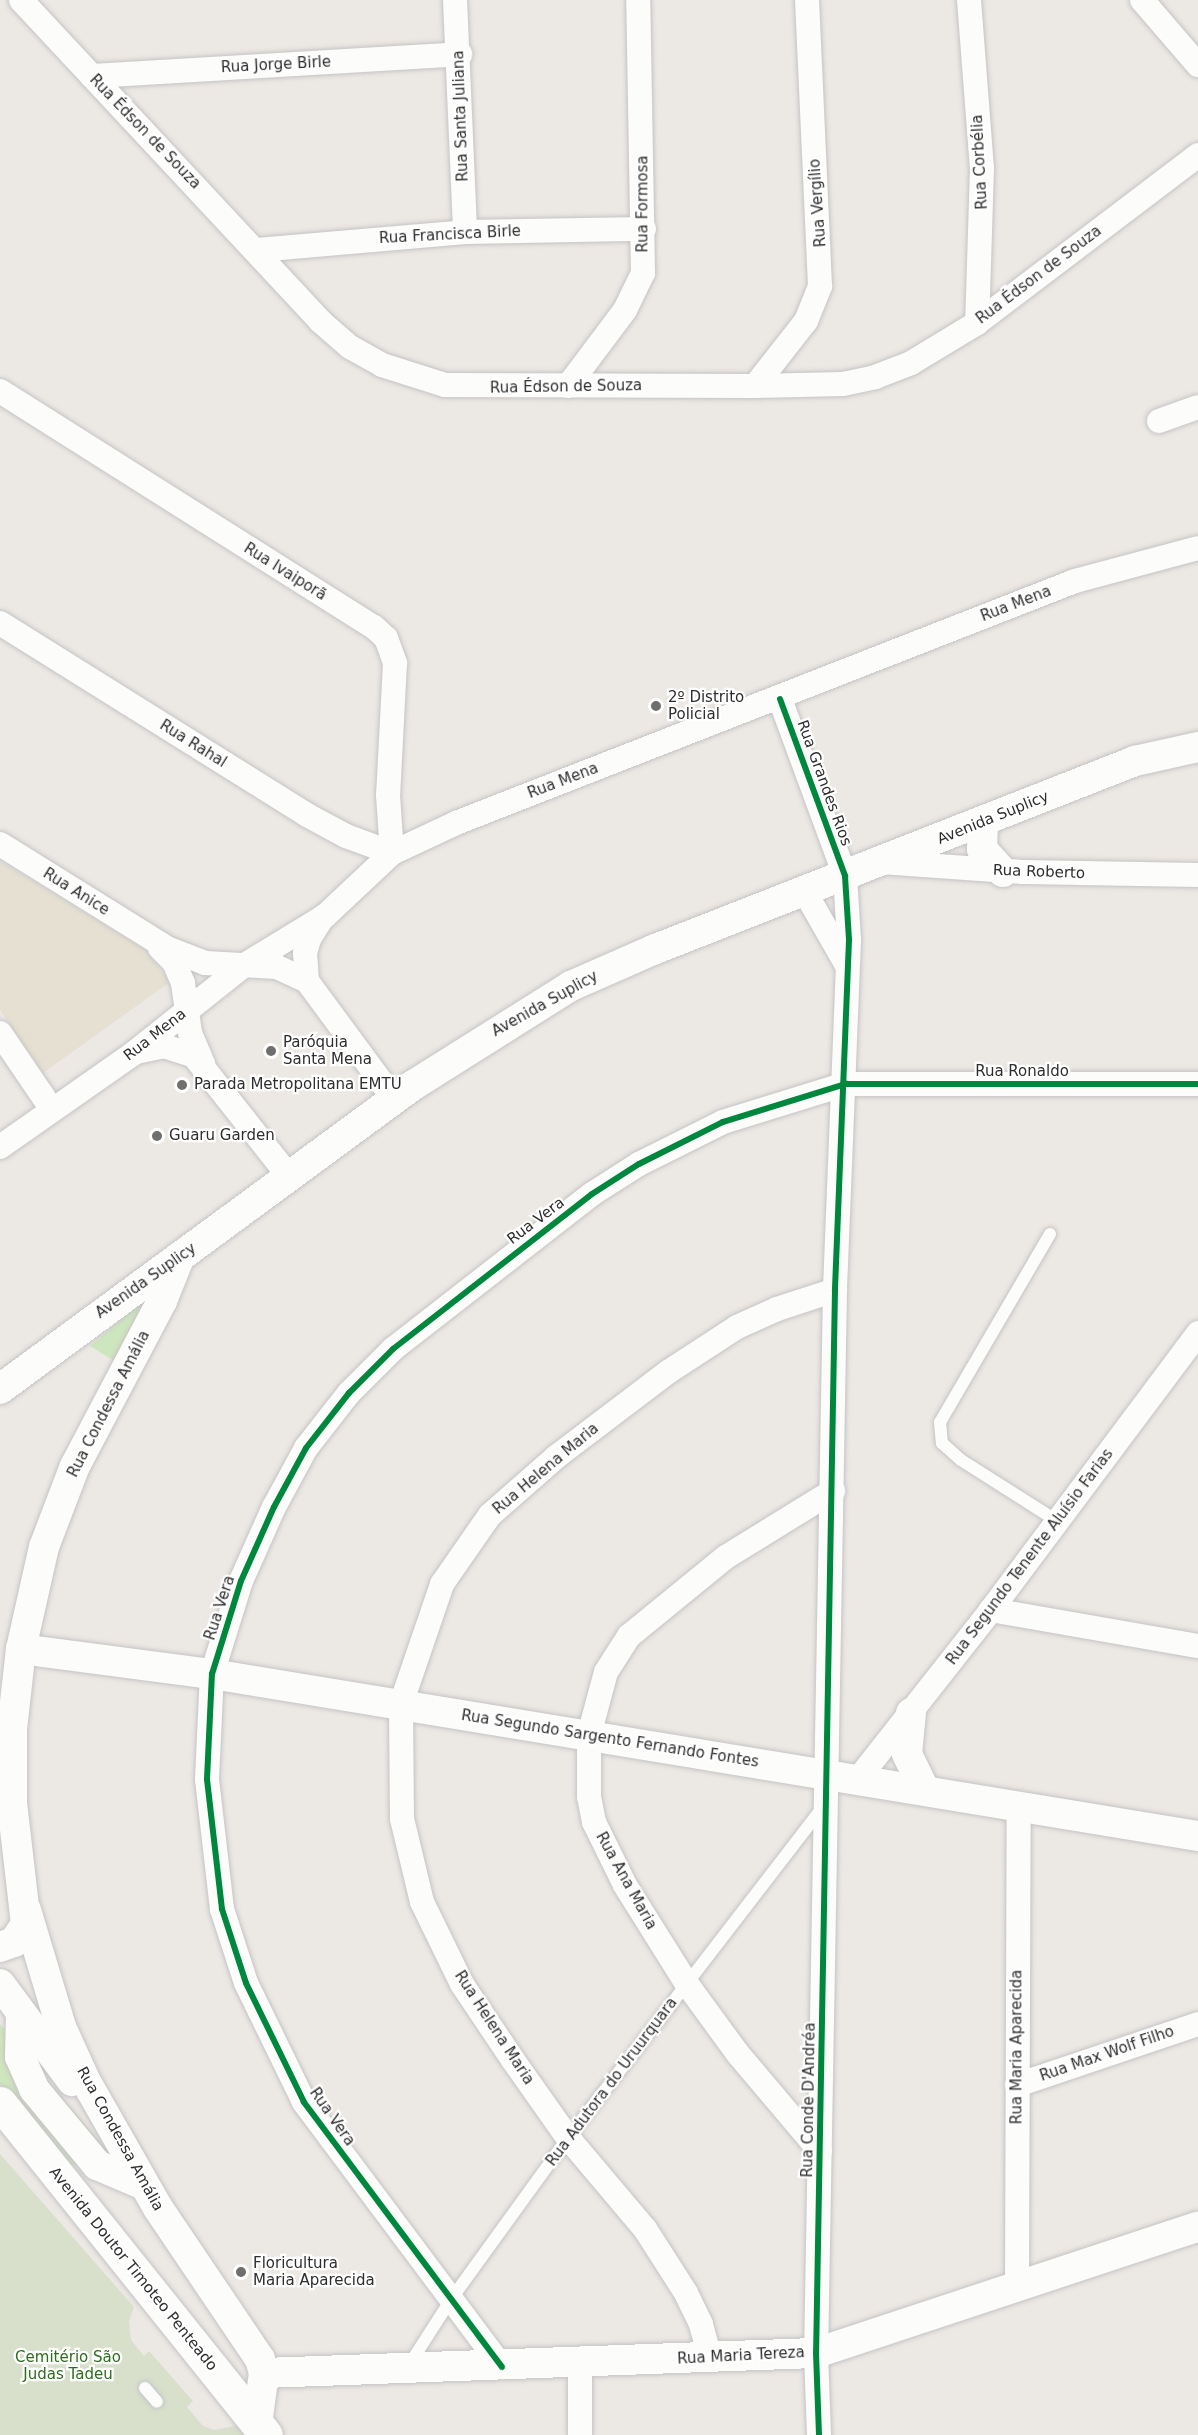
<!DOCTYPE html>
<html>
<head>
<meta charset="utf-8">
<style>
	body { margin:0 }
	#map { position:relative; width:1198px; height:2435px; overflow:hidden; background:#ece8e4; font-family:"DejaVu Sans",sans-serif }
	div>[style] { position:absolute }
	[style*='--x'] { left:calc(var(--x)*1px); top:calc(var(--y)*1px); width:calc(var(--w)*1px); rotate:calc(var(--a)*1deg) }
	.education>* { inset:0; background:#e6e0d3 }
	.green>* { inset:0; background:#cee6be }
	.cemetery>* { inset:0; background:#d8e0cc }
	.roads { filter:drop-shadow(0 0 2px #c5c4c5) drop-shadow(0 0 2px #c5c4c5) }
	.service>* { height:12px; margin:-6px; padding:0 6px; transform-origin:6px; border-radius:6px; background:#fcfcfb }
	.minor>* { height:24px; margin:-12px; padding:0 12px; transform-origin:12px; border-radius:12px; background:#fcfcfb }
	.tertiary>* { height:30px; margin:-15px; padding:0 15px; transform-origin:15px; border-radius:15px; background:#fcfcfb }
	.secondary>* { height:33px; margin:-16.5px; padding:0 16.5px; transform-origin:16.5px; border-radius:16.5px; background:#fcfcfb }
	.cycleway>* { height:6px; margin:-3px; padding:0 3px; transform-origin:3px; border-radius:3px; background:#00873e }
	.dots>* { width:16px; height:16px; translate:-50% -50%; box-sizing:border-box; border:3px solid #fff; border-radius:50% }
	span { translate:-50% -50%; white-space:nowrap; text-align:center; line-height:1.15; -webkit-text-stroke:4.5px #fff; paint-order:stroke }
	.street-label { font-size:15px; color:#2e2e2e }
	.poi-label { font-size:15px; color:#2e2e2e }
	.left { translate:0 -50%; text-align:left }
	.park-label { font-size:15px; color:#2c6e1b }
</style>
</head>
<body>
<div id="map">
	<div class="education">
		<div style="clip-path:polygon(0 861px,144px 949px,170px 982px,43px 1073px,0 1010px)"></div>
	</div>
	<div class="green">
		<div style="clip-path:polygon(143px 1305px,116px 1362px,90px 1346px,137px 1306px)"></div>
		<div style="clip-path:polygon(0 2024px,108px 2152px,105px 2170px,90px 2171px,63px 2161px,0 2088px)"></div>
	</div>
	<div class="cemetery">
		<div style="clip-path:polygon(0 2154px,134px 2307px,129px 2321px,131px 2340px,144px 2356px,149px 2351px,193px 2401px,187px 2407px,203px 2426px,214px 2430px,240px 2425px,249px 2435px,0 2435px)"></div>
	</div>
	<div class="roads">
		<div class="service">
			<div style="--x:1050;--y:1234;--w:218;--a:120.3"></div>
			<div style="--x:940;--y:1422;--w:21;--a:85"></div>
			<div style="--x:942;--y:1443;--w:25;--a:42"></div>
			<div style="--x:961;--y:1460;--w:114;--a:32.4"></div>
			<div style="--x:409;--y:2365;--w:80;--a:-57.3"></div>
			<div style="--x:452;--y:2298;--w:198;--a:-54.1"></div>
			<div style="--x:568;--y:2138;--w:416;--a:-52.4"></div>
			<div style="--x:145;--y:2388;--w:18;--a:49"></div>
		</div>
		<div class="minor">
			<div style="--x:21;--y:0;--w:439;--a:47"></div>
			<div style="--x:320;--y:321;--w:40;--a:41"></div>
			<div style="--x:350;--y:347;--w:37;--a:29"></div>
			<div style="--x:382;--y:365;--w:66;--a:17.6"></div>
			<div style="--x:445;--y:385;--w:310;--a:0.2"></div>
			<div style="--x:755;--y:386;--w:88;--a:-1.3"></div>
			<div style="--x:843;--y:384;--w:33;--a:-12"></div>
			<div style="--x:875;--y:377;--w:39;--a:-21"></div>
			<div style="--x:911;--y:363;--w:77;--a:-31.2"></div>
			<div style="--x:977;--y:323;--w:278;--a:-37.2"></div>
			<div style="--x:455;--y:0;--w:232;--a:87.5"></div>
			<div style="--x:969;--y:0;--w:169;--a:85.6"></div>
			<div style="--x:982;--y:168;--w:155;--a:91.8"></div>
			<div style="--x:1142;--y:0;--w:86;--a:49.3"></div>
			<div style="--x:92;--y:76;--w:369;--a:-3.4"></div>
			<div style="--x:257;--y:250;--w:209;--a:-4.9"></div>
			<div style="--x:465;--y:232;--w:179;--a:-1"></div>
			<div style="--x:568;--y:386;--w:95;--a:-53.1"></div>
			<div style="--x:625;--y:310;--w:41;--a:-64.1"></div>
			<div style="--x:643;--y:273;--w:273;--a:-91"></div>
			<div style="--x:755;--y:386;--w:83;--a:-51.9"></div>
			<div style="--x:806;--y:321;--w:38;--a:-68"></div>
			<div style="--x:820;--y:286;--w:286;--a:-92.6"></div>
			<div style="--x:0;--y:391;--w:442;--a:32.3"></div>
			<div style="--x:374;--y:627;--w:16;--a:43"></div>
			<div style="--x:386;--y:638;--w:27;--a:70"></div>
			<div style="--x:395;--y:663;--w:132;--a:93"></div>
			<div style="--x:388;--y:795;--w:58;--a:86.1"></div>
			<div style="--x:1159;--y:421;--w:41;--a:-19.7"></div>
			<div style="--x:0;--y:623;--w:362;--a:32"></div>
			<div style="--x:307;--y:815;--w:44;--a:28.3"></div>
			<div style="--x:346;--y:836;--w:49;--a:20.3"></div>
			<div style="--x:780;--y:699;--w:189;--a:69.8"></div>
			<div style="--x:845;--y:876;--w:64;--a:86.4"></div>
			<div style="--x:849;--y:940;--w:350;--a:92.3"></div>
			<div style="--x:835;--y:1290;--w:1063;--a:91.02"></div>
			<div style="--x:816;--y:2353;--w:82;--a:87.9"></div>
			<div style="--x:0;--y:844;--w:199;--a:31.9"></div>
			<div style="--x:169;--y:949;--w:39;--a:21"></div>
			<div style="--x:205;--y:963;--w:72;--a:3.2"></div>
			<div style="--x:277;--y:967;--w:33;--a:25"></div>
			<div style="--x:307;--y:981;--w:147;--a:53.6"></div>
			<div style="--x:881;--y:862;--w:142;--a:4"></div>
			<div style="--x:1023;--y:872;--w:175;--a:1"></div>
			<div style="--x:805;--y:892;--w:83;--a:60.3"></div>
			<div style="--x:160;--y:948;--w:20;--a:45"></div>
			<div style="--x:174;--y:962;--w:23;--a:67"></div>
			<div style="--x:183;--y:983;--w:50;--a:82"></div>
			<div style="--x:190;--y:1033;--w:34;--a:67"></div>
			<div style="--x:307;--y:981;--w:28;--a:-94"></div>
			<div style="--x:305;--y:953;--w:15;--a:-74"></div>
			<div style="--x:309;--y:939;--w:26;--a:-58"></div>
			<div style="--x:0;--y:1033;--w:91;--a:55.8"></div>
			<div style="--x:136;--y:1052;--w:29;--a:-12"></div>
			<div style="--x:164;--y:1046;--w:32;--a:18"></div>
			<div style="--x:194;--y:1056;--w:152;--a:51.7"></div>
			<div style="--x:0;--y:1147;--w:164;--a:-35"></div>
			<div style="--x:134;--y:1053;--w:139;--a:-38.6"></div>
			<div style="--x:243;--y:966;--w:96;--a:-31.4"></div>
			<div style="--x:325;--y:916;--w:92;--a:-43.2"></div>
			<div style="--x:392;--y:853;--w:71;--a:-25.1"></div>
			<div style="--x:456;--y:823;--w:665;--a:-21.35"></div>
			<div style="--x:1075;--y:581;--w:127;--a:-15"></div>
			<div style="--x:991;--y:1610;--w:210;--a:9.9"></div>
			<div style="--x:859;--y:1778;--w:214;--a:-51.8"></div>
			<div style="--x:991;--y:1610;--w:346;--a:-53.2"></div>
			<div style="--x:1017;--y:2085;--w:191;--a:-18.6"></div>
			<div style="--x:820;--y:2151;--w:127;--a:-130.2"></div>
			<div style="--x:738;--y:2054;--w:87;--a:-126.1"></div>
			<div style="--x:687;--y:1984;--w:117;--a:-122.1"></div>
			<div style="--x:625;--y:1885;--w:70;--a:-116.2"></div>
			<div style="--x:594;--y:1822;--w:25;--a:-101"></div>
			<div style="--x:589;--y:1797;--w:62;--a:-90"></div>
			<div style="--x:589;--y:1735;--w:65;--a:-74.9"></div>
			<div style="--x:606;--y:1672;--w:43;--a:-57.4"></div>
			<div style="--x:629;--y:1636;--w:125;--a:-39.2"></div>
			<div style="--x:726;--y:1557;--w:126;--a:-31.7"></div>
			<div style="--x:1017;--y:2288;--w:481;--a:-89.8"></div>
			<div style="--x:710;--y:2358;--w:35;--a:-105"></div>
			<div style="--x:701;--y:2324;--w:34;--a:-116"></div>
			<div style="--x:686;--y:2293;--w:76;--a:-122.6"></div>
			<div style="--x:645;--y:2229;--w:119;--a:-130.2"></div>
			<div style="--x:568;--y:2138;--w:95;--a:-125.2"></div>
			<div style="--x:513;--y:2060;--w:92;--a:-123.9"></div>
			<div style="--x:462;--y:1984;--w:91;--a:-116"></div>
			<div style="--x:422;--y:1902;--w:85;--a:-103.5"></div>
			<div style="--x:402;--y:1819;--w:115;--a:-90.5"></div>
			<div style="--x:401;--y:1704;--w:127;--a:-71.1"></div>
			<div style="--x:442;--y:1584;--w:84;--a:-55.2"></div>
			<div style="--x:490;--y:1515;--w:88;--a:-41.3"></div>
			<div style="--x:556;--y:1457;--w:141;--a:-37.2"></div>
			<div style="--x:668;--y:1372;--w:82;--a:-33.1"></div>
			<div style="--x:737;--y:1327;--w:44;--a:-24.2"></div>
			<div style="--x:777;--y:1309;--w:61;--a:-18.1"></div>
			<div style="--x:502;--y:2367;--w:331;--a:-126.8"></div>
			<div style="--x:304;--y:2102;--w:132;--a:-116"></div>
			<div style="--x:246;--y:1983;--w:78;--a:-108"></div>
			<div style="--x:222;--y:1909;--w:131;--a:-96.6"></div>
			<div style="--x:207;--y:1779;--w:105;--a:-87.3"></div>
			<div style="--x:212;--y:1674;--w:97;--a:-72.7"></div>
			<div style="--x:241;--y:1581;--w:81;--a:-66"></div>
			<div style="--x:274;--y:1507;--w:67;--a:-61.5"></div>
			<div style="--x:306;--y:1448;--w:70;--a:-52"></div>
			<div style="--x:349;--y:1393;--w:62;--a:-45"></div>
			<div style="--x:393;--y:1349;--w:252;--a:-37.9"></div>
			<div style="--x:592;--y:1194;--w:56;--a:-32.6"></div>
			<div style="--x:639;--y:1164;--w:94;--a:-26.6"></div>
			<div style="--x:723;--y:1122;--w:129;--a:-17.2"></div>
			<div style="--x:846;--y:1084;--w:352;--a:0"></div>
			<div style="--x:580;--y:2435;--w:72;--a:-90"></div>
		</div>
		<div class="tertiary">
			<div style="--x:983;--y:822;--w:27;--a:92"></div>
			<div style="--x:982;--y:849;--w:31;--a:48"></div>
			<div style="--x:0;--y:1389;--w:511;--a:-36.33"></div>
			<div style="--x:412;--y:1086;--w:188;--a:-32.2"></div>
			<div style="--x:571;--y:986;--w:90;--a:-23.7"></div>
			<div style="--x:653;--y:950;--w:518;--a:-21.41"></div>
			<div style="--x:1135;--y:761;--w:65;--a:-12.5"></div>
			<div style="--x:21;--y:1649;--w:193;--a:7.5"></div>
			<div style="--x:212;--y:1674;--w:999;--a:9.33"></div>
			<div style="--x:911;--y:1713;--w:41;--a:95.6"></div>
			<div style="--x:907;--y:1754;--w:39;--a:64"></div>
			<div style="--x:26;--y:1910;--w:122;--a:73.3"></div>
			<div style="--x:61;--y:2027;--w:58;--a:65.6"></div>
			<div style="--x:85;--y:2080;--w:147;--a:60.3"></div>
			<div style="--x:158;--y:2208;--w:182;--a:56"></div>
			<div style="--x:260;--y:2359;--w:15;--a:74"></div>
			<div style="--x:264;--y:2373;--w:51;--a:97.8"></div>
			<div style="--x:0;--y:1947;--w:15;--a:-20"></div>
			<div style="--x:14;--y:1942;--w:22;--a:-56"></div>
			<div style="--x:26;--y:1924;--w:122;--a:-96.6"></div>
			<div style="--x:12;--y:1803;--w:74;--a:-90"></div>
			<div style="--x:12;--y:1729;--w:81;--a:-83.6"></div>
			<div style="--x:21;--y:1649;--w:105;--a:-77.3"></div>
			<div style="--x:44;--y:1547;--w:87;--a:-69.1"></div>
			<div style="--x:75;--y:1466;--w:187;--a:-62.2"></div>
			<div style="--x:162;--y:1301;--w:48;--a:-68.2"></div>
			<div style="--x:0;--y:1984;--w:121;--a:53.4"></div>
			<div style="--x:21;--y:2015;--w:42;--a:91.4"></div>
			<div style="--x:20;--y:2057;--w:35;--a:66"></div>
			<div style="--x:34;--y:2089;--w:99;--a:50.3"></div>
			<div style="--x:97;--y:2165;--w:51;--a:23.1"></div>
			<div style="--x:264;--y:2373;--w:552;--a:-2.08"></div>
			<div style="--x:816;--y:2353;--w:402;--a:-18.3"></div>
		</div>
		<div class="secondary">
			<div style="--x:0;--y:2103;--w:425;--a:51.3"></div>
		</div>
	</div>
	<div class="cycleway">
		<div style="--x:780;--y:699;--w:189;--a:69.8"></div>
		<div style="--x:845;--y:876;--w:64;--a:86.4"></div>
		<div style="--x:849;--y:940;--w:350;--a:92.3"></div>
		<div style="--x:835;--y:1290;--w:1063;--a:91.02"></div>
		<div style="--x:816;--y:2353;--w:82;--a:87.9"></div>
		<div style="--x:502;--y:2367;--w:331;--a:-126.8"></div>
		<div style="--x:304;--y:2102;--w:132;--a:-116"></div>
		<div style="--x:246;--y:1983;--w:78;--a:-108"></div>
		<div style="--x:222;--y:1909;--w:131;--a:-96.6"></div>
		<div style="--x:207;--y:1779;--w:105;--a:-87.3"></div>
		<div style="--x:212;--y:1674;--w:97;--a:-72.7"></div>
		<div style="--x:241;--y:1581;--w:81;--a:-66"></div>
		<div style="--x:274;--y:1507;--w:67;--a:-61.5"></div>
		<div style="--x:306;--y:1448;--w:70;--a:-52"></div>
		<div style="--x:349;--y:1393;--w:62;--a:-45"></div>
		<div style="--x:393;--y:1349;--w:252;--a:-37.9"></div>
		<div style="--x:592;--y:1194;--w:56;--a:-32.6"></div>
		<div style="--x:639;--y:1164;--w:94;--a:-26.6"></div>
		<div style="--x:723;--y:1122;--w:129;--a:-17.2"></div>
		<div style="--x:846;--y:1084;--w:352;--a:0"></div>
	</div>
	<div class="dots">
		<div style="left:656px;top:706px;background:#706f6e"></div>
		<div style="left:271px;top:1051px;background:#706f6e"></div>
		<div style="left:182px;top:1085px;background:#706f6e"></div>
		<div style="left:157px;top:1136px;background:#706f6e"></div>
		<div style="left:241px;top:2272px;background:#706f6e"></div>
	</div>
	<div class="street-label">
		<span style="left:276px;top:65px;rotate:-3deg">Rua Jorge Birle</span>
		<span style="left:461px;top:116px;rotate:-92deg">Rua Santa Juliana</span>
		<span style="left:145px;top:132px;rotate:46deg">Rua Édson de Souza</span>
		<span style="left:980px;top:162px;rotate:-93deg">Rua Corbélia</span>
		<span style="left:818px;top:203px;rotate:-94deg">Rua Vergílio</span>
		<span style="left:643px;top:204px;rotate:-90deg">Rua Formosa</span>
		<span style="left:450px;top:235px;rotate:-3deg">Rua Francisca Birle</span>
		<span style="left:1039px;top:275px;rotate:-37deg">Rua Édson de Souza</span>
		<span style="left:566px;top:387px;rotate:-1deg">Rua Édson de Souza</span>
		<span style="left:285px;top:572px;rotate:32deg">Rua Ivaiporã</span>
		<span style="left:1016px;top:604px;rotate:-21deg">Rua Mena</span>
		<span style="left:193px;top:744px;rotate:32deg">Rua Rahal</span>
		<span style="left:563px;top:781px;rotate:-21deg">Rua Mena</span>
		<span style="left:824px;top:783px;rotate:70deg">Rua Grandes Rios</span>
		<span style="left:993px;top:818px;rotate:-22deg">Avenida Suplicy</span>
		<span style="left:1039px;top:872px;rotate:2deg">Rua Roberto</span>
		<span style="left:76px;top:892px;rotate:32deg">Rua Anice</span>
		<span style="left:545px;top:1004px;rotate:-29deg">Avenida Suplicy</span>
		<span style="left:155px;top:1035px;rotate:-38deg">Rua Mena</span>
		<span style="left:1022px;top:1072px">Rua Ronaldo</span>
		<span style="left:536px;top:1221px;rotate:-37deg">Rua Vera</span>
		<span style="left:146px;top:1281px;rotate:-35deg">Avenida Suplicy</span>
		<span style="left:109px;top:1404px;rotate:-63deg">Rua Condessa Amália</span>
		<span style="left:546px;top:1469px;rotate:-40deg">Rua Helena Maria</span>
		<span style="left:1030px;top:1557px;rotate:-53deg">Rua Segundo Tenente Aluísio Farias</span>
		<span style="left:220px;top:1608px;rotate:-72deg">Rua Vera</span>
		<span style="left:610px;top:1739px;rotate:9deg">Rua Segundo Sargento Fernando Fontes</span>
		<span style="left:626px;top:1881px;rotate:61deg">Rua Ana Maria</span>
		<span style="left:494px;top:2028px;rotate:57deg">Rua Helena Maria</span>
		<span style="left:1017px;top:2047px;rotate:-90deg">Rua Maria Aparecida</span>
		<span style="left:1107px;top:2054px;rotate:-19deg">Rua Max Wolf Filho</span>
		<span style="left:612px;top:2082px;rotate:-53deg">Rua Adutora do Uruurquara</span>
		<span style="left:809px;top:2100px;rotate:-89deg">Rua Conde D'Andréa</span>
		<span style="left:332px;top:2117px;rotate:55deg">Rua Vera</span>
		<span style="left:120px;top:2139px;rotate:61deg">Rua Condessa Amália</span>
		<span style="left:133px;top:2269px;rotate:51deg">Avenida Doutor Timoteo Penteado</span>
		<span style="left:741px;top:2356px;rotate:-3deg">Rua Maria Tereza</span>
	</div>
	<div class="poi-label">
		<span class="left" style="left:668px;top:706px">2º Distrito<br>Policial</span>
		<span class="left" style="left:283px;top:1051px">Paróquia<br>Santa Mena</span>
		<span class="left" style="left:194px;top:1085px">Parada Metropolitana EMTU</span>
		<span class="left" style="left:169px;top:1136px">Guaru Garden</span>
		<span class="left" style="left:253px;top:2272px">Floricultura<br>Maria Aparecida</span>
	</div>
	<div class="park-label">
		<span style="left:68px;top:2366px">Cemitério São<br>Judas Tadeu</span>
	</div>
</div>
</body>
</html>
